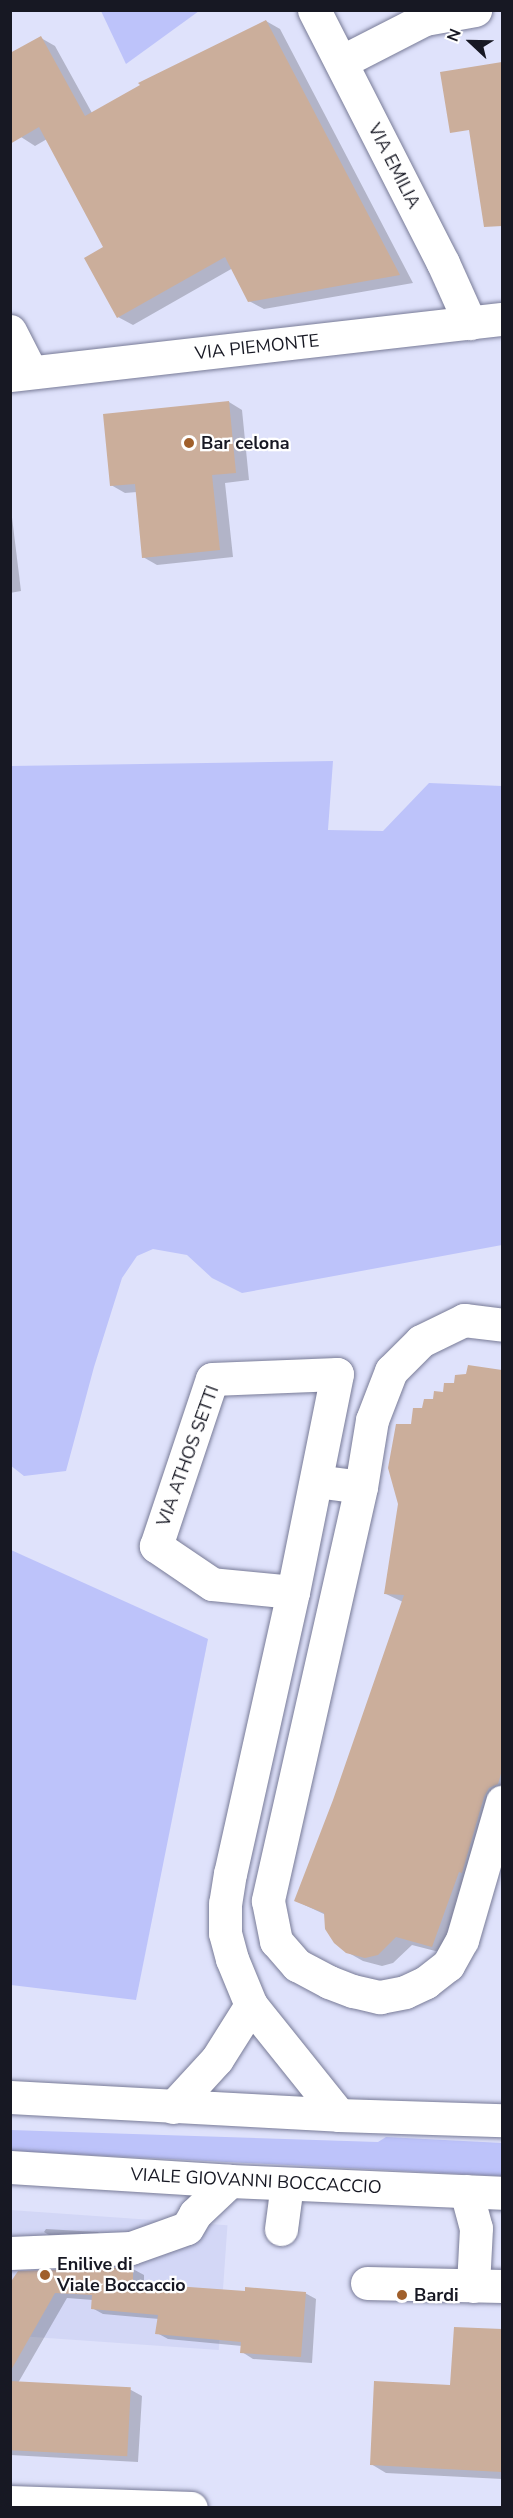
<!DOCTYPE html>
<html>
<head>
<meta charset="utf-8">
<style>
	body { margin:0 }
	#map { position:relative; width:513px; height:2518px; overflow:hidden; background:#dfe2fb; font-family:"Nunito Sans",sans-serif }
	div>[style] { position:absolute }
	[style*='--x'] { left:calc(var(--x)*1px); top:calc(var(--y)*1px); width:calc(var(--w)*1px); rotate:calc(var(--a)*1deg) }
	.built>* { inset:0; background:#d3d7f6; transform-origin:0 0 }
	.green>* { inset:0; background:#bdc3fa }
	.shadow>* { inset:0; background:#0003 }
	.building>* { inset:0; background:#cbae9b; transform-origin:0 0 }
	.roads { filter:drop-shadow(0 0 2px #787b97) drop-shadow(0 0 2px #787b97) }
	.minor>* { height:33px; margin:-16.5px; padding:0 16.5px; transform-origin:16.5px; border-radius:16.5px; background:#fff }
	.major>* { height:33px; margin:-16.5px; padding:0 16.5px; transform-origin:16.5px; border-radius:16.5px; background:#fff }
	.dots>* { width:16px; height:16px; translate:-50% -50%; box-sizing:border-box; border:3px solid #fff; border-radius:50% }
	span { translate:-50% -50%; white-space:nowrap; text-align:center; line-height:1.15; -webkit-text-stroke:4.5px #fff; paint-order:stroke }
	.street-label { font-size:18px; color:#171823 }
	.poi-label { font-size:18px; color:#171823; font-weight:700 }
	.left { translate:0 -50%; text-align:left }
	.frame { position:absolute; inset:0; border:12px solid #171823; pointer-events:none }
	.north { position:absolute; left:441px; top:12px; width:60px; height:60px; -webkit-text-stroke:4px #fff; paint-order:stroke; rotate:292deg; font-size:16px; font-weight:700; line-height:24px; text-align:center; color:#171823 }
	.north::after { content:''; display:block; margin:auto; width:21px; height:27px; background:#171823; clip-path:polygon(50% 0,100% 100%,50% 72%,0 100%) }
</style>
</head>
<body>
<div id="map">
	<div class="built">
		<div style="left:10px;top:2210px;width:218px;height:125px;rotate:4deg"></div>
	</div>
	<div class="green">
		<div style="clip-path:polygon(101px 11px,199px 11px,126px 64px)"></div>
		<div style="clip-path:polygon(333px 761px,328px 830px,383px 831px,429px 783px,502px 786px,502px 1245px,242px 1293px,212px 1278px,187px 1255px,153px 1249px,137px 1256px,122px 1278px,94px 1367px,66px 1471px,24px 1476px,10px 1465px,11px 766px)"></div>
		<div style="clip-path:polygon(11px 1550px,208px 1639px,136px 2000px,11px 1985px)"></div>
		<div style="clip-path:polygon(10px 2130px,378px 2142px,386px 2137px,502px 2143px,502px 2176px,11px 2151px)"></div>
	</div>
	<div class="shadow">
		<div style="clip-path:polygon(266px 21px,280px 29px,413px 283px,264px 309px,249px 301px,233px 268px,133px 325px,118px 317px,105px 248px,47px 139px,35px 146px,21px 137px,41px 38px,55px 46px,92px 113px)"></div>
		<div style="clip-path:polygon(502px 104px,502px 211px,497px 212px,467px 109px)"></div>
		<div style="clip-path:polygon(229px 402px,242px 410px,249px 480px,225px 483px,233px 557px,157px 565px,143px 557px,137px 492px,125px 493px,111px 485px)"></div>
		<div style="clip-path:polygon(10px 501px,21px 591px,10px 593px)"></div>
		<div style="clip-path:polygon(469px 1366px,502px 1372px,502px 1800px,447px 1954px,412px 1945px,393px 1963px,382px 1966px,363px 1961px,347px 1952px,326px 1915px,296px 1901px,334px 1800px,403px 1602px,386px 1594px,412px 1425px,424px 1410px,468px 1376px)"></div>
		<div style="clip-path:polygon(46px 2229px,98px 2232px,99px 2233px,49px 2235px,44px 2232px)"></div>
		<div style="clip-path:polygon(133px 2269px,144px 2275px,144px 2285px,246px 2293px,305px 2293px,316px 2299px,312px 2363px,253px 2359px,242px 2352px,242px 2346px,168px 2339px,157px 2333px,159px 2319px,103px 2314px,92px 2308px,93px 2300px,67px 2298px,18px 2383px,131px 2390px,142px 2396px,138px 2462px,10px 2455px,10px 2286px)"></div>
		<div style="clip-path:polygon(455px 2328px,502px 2330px,502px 2479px,386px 2473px,371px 2464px,452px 2387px)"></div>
	</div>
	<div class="building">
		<div style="clip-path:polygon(266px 20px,400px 275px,248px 302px,225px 257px,117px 318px,84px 258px,103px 247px,39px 127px,10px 144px,10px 53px,41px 36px,85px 116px,140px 85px,138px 83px)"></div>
		<div style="clip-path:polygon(502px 62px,502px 226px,484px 227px,469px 130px,450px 133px,440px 72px)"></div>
		<div style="clip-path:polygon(229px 401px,236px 473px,212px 475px,220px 550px,142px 558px,135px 484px,110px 486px,103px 414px)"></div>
		<div style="clip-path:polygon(468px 1365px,502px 1370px,502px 1770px,498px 1784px,489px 1788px,484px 1797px,462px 1873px,459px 1872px,432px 1947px,396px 1937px,378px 1955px,365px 1958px,346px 1953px,334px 1943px,325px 1929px,324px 1913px,294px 1901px,333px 1800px,404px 1595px,384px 1594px,398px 1504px,388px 1468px,396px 1424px,411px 1424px,413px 1408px,422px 1408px,424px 1399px,433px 1399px,434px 1391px,443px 1392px,444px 1383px,454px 1383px,455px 1375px,466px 1374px)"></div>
		<div style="clip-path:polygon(133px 2267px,133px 2283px,245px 2291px,245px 2287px,306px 2292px,301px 2357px,240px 2353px,241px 2342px,155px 2334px,158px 2315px,91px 2309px,92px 2295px,55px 2293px,10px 2372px,10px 2283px,18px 2271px)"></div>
		<div style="clip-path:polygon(454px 2327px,502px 2329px,502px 2472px,370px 2465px,374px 2381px,450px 2385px)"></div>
		<div style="left:10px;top:2381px;width:121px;height:69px;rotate:3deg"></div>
	</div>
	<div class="roads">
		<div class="minor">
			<div style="--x:314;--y:10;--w:284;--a:63"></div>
			<div style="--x:443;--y:263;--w:66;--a:65.8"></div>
			<div style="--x:341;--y:62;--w:94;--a:-27.1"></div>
			<div style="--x:425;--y:19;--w:51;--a:-10.2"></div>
			<div style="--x:10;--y:331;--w:46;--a:62.9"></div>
			<div style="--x:10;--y:375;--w:495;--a:-6.5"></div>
			<div style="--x:316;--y:1481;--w:45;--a:7.6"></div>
			<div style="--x:361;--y:1487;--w:424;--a:102.7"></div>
			<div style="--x:268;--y:1901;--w:41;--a:78.7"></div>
			<div style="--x:276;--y:1941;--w:32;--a:49"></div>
			<div style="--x:297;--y:1965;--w:36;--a:28"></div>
			<div style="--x:329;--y:1982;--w:26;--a:21"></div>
			<div style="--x:353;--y:1991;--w:28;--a:13"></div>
			<div style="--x:380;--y:1997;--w:25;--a:-11"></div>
			<div style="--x:405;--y:1992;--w:23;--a:-25"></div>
			<div style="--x:426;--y:1982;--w:28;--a:-38"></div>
			<div style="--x:448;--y:1965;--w:29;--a:-61"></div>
			<div style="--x:462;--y:1940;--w:144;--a:-73.8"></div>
			<div style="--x:361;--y:1487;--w:68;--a:-80.7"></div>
			<div style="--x:372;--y:1420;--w:53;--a:-68.8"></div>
			<div style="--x:391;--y:1371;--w:42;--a:-45"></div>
			<div style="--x:421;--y:1341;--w:48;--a:-26"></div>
			<div style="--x:464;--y:1320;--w:38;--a:7"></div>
			<div style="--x:293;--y:1592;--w:81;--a:-174.4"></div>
			<div style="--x:212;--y:1584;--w:68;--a:-145.8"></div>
			<div style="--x:156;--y:1546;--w:176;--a:-71.5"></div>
			<div style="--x:212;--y:1379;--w:125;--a:-2.3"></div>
			<div style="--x:337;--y:1374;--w:222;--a:101.4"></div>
			<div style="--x:293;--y:1592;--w:288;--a:102.6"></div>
			<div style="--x:230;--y:1873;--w:30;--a:99"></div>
			<div style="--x:225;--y:1903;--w:30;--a:90"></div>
			<div style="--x:225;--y:1933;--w:27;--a:75"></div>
			<div style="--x:232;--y:1959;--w:50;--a:67.6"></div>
			<div style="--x:251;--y:2005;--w:141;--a:51.3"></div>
			<div style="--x:173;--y:2107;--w:65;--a:-47.5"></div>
			<div style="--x:217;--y:2059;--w:64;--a:-57.8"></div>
			<div style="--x:466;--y:2191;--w:38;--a:75"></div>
			<div style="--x:476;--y:2228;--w:58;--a:93"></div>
			<div style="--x:281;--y:2229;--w:45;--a:-82.4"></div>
			<div style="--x:10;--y:2253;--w:121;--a:-2.4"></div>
			<div style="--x:131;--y:2248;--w:59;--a:-19.7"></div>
			<div style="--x:187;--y:2228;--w:16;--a:-60"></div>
			<div style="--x:195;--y:2214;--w:48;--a:-43.3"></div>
			<div style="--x:367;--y:2283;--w:135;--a:1.3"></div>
			<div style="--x:10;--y:2502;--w:181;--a:1.9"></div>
		</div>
		<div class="major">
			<div style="--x:10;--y:2097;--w:329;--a:3.1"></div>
			<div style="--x:339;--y:2115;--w:163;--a:1.8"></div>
			<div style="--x:10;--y:2167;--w:220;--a:3.6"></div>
			<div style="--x:230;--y:2181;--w:272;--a:2.5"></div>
		</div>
	</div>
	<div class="dots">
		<div style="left:189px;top:443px;background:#a05f2b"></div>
		<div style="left:45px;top:2275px;background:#a05f2b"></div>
		<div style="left:402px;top:2295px;background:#a05f2b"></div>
	</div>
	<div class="street-label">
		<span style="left:394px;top:166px;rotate:63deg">VIA EMILIA</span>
		<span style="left:257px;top:347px;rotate:-6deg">VIA PIEMONTE</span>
		<span style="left:188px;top:1456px;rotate:-70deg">VIA ATHOS SETTI</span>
		<span style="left:256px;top:2181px;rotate:3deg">VIALE GIOVANNI BOCCACCIO</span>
	</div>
	<div class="poi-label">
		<span class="left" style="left:201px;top:443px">Bar celona</span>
		<span class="left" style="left:57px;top:2275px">Enilive di<br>Viale Boccaccio</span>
		<span class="left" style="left:414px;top:2295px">Bardi</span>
	</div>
	<div class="frame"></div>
	<div class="north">N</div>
</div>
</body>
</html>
